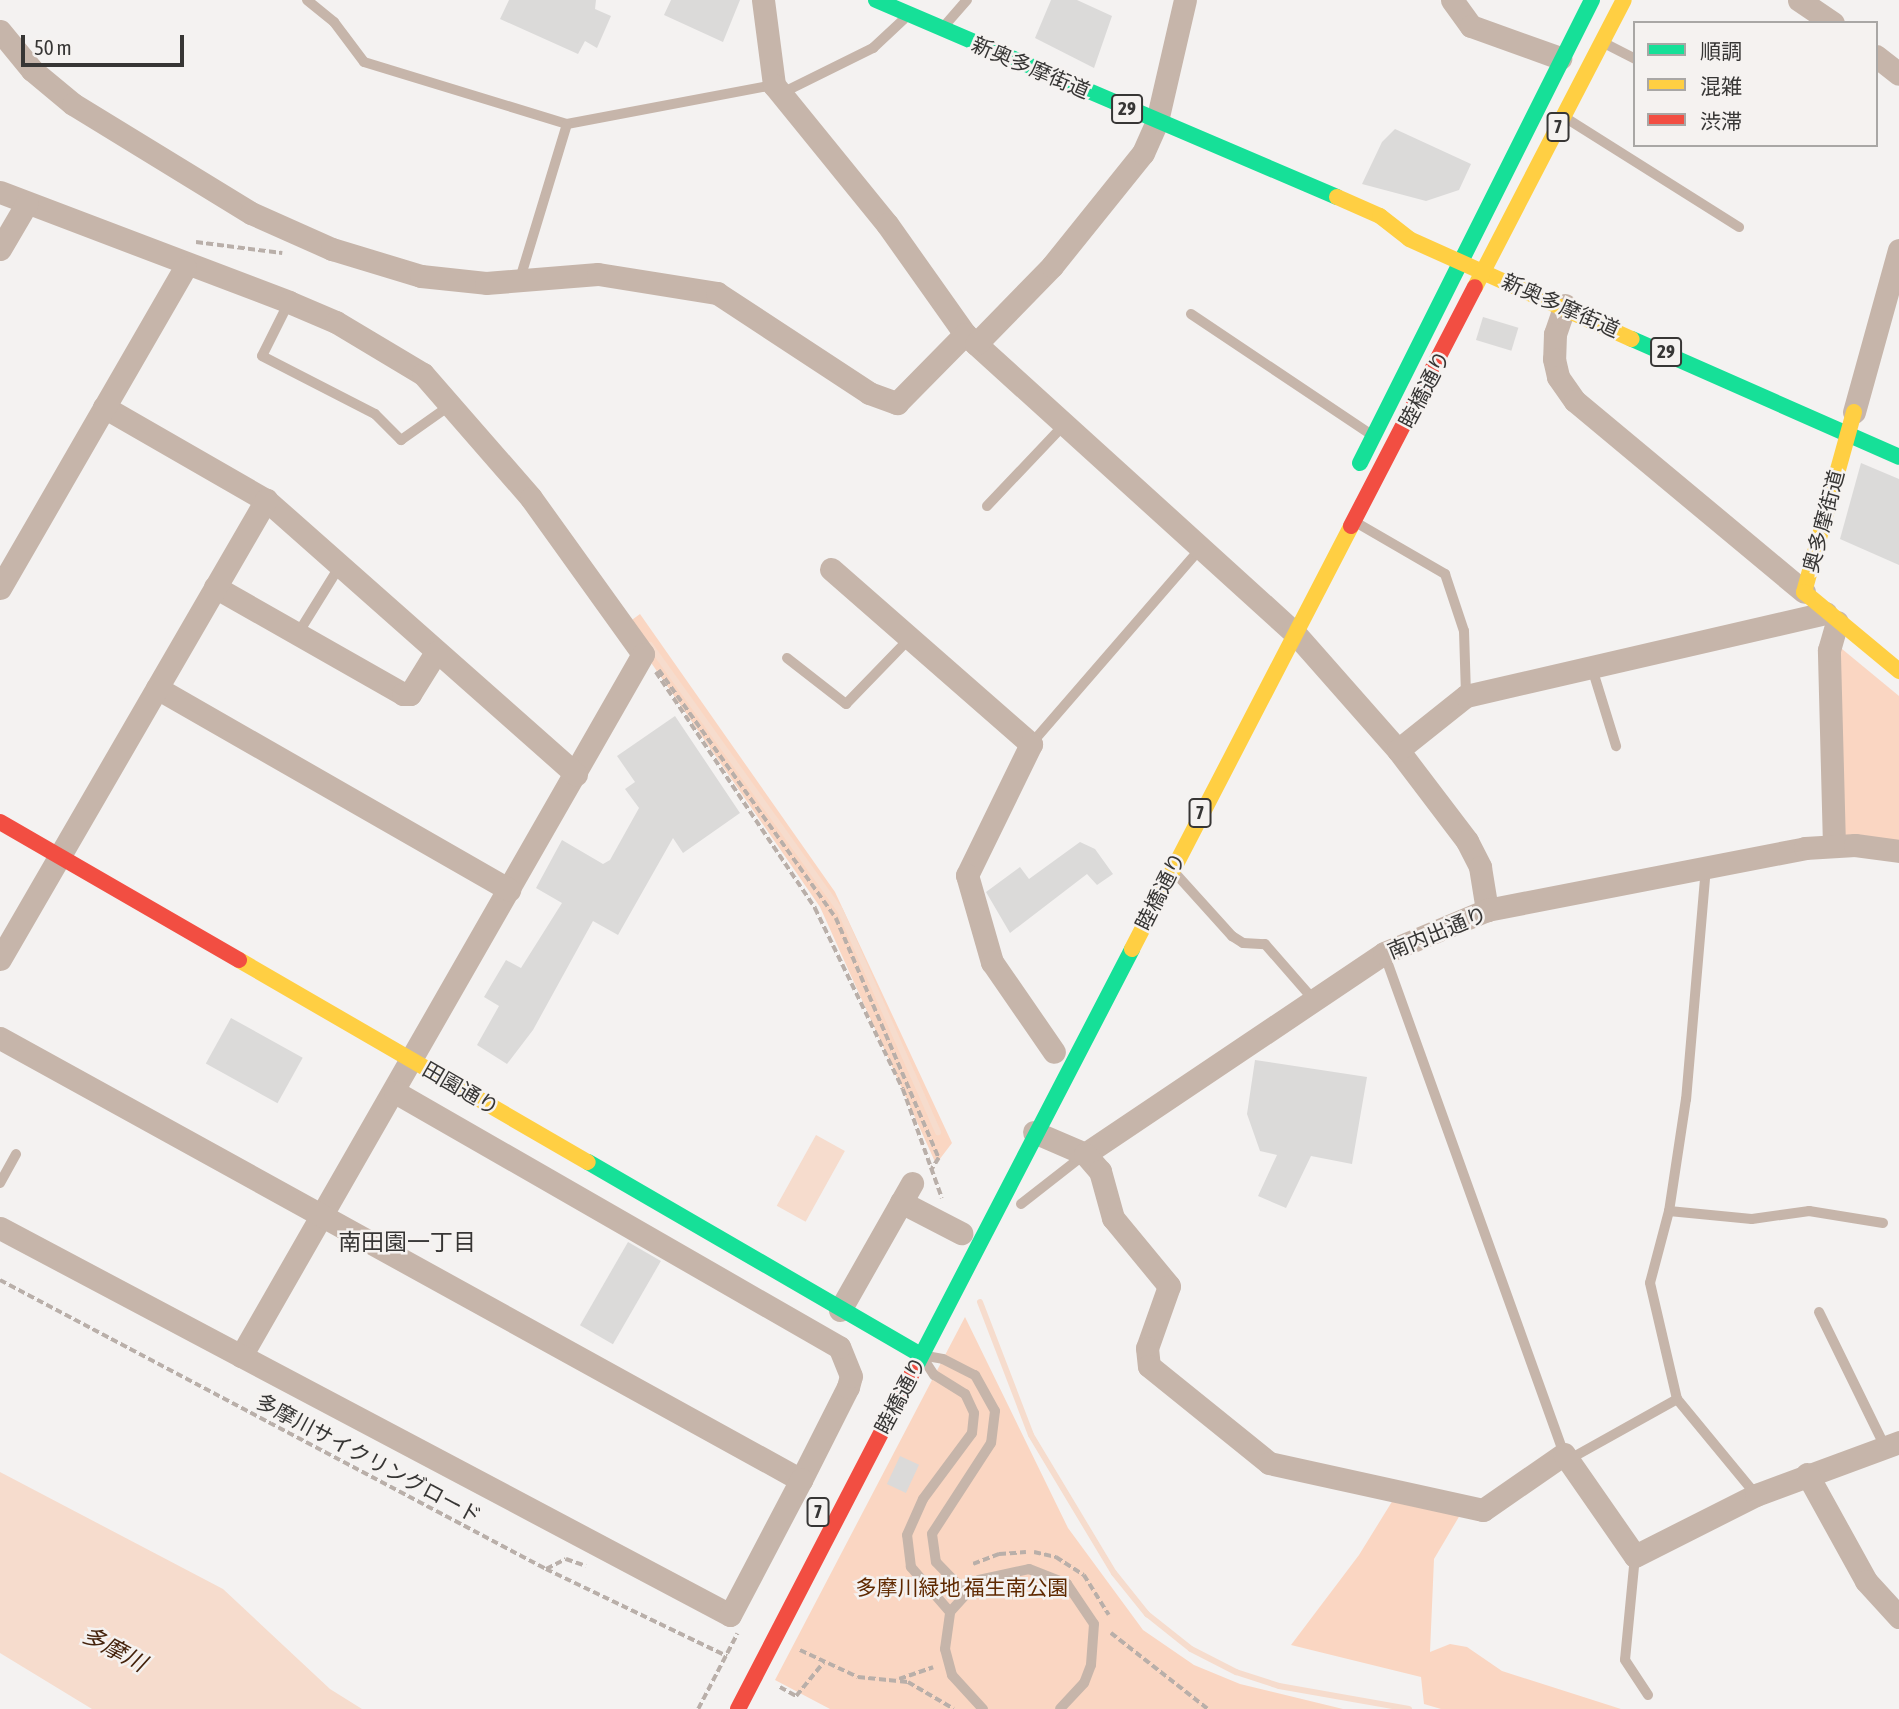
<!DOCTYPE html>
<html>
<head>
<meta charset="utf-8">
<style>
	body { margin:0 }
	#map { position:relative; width:1899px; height:1709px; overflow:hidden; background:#f4f2f1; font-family:"Asap Condensed","Noto Sans JP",sans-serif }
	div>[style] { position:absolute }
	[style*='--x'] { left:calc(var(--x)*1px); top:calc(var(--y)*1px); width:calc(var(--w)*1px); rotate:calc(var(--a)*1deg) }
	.green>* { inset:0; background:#fad6c2 }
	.water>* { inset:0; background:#f6dccd; transform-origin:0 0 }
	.stream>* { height:6px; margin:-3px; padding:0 3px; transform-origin:3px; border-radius:3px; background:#f6dccd }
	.building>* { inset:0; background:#dbdad9; transform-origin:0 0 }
	.path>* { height:3.5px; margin-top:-1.75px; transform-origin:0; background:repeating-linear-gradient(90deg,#b9afa9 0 7px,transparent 0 10.5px) }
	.lane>* { height:10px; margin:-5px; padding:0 5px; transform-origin:5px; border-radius:5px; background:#c6b5aa }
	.street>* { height:23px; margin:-11.5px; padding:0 11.5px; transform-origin:11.5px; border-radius:11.5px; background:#c6b5aa }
	.fast>* { height:16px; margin:-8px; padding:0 8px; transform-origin:8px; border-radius:8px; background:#16e098 }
	.slow>* { height:16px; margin:-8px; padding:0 8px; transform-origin:8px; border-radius:8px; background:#ffcf43 }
	.jam>* { height:16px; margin:-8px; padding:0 8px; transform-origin:8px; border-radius:8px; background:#f24e42 }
	span { translate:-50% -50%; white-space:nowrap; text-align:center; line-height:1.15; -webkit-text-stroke:5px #f5f2f0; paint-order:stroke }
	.shield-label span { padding:2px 5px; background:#f5f2f0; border:2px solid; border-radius:5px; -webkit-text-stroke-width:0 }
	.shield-label { font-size:19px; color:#373635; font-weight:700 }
	.street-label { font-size:21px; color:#373635 }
	.park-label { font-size:21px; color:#5f2900 }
	.neighbourhood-label { font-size:23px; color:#373635 }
	.water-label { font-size:23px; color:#45230c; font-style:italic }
	.legend { position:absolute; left:1633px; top:21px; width:245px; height:126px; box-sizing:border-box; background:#f5f2f0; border:2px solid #a9a7a5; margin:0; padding:9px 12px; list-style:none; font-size:21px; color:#373635 }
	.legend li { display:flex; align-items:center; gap:14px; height:35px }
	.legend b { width:35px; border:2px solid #a9a7a5 }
	.scale { position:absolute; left:21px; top:35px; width:163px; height:32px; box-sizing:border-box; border:4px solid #373635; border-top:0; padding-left:9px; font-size:21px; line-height:24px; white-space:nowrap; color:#373635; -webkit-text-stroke:5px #f5f2f0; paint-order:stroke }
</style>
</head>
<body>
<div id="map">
	<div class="green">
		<div style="clip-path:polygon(640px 614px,835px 892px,952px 1143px,936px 1164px,820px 907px,625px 625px)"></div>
		<div style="clip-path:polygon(1836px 644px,1899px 696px,1899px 846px,1841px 839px)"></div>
		<div style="clip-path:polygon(965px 1317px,1068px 1528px,1143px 1630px,1194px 1665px,1240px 1684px,1343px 1709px,830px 1709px,775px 1680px)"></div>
		<div style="clip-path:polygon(1393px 1500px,1460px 1515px,1434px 1559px,1430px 1652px,1450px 1644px,1467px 1647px,1502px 1671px,1621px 1709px,1441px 1709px,1424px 1704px,1421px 1677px,1291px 1645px,1359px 1555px)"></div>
	</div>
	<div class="water">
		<div style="left:816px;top:1135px;width:33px;height:81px;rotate:29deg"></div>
		<div style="clip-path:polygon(0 1472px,223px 1589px,330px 1689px,362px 1709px,92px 1709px,0 1653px)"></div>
	</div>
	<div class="stream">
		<div style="--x:650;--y:645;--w:326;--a:54.4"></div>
		<div style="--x:840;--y:910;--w:243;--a:66.2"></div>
		<div style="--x:980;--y:1302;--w:142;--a:69"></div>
		<div style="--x:1031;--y:1435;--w:161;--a:59"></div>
		<div style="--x:1114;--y:1573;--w:53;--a:51.2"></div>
		<div style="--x:1147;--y:1614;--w:56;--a:38.5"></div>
		<div style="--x:1191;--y:1649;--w:51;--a:27.1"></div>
		<div style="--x:1236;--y:1672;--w:45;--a:18"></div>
		<div style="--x:1279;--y:1686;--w:132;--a:10"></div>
	</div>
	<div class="building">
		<div style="clip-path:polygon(509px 0,596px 0,595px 9px,611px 16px,597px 48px,585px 41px,578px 54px,500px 19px)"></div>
		<div style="clip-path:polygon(671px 0,740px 0,723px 42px,664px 15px)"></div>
		<div style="clip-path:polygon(1051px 0,1077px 0,1112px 16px,1094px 68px,1035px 38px)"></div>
		<div style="clip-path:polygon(1395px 129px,1471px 164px,1459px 190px,1426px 201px,1362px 184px,1382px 142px)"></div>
		<div style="left:1483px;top:317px;width:37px;height:24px;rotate:17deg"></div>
		<div style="clip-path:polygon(1861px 463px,1899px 479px,1899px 565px,1840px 539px)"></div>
		<div style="clip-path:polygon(675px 716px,740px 813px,683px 853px,673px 838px,618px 935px,593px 921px,533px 1030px,507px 1064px,477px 1045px,499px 1006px,484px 997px,506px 960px,521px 968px,562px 903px,536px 888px,562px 840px,603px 864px,610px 860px,639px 808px,625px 789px,635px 782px,617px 756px)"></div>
		<div style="clip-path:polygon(1080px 842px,1095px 849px,1113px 874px,1097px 885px,1087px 874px,1010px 933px,986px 892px,1020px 867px,1029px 879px)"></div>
		<div style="left:231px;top:1018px;width:82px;height:52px;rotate:29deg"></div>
		<div style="clip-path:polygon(1255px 1060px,1367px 1077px,1352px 1164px,1311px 1156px,1286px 1208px,1258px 1196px,1277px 1155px,1260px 1151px,1247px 1114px)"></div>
		<div style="left:628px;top:1242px;width:38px;height:96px;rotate:30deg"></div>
		<div style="left:900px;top:1456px;width:21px;height:31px;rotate:25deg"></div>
	</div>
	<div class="path">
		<div style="--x:196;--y:242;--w:87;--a:7.3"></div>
		<div style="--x:659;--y:670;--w:305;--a:54.5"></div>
		<div style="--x:836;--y:918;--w:261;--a:66.8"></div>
		<div style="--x:939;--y:1158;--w:13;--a:122"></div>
		<div style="--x:656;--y:672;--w:285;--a:56"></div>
		<div style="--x:815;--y:908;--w:201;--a:64.1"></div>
		<div style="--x:903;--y:1089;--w:116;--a:70.3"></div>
		<div style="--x:0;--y:1280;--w:618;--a:27.89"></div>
		<div style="--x:546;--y:1569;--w:201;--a:25.7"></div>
		<div style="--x:1034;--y:1552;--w:23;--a:13"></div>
		<div style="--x:1056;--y:1557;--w:33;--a:33"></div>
		<div style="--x:1084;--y:1575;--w:47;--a:58"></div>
		<div style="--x:973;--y:1564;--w:28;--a:-21"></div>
		<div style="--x:999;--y:1554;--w:27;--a:-4"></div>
		<div style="--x:546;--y:1569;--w:22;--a:-27"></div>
		<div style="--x:566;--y:1559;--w:21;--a:19"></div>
		<div style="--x:1111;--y:1633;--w:123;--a:38.1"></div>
		<div style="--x:800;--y:1650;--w:64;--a:25"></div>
		<div style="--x:858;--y:1677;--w:50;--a:5.7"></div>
		<div style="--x:908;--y:1682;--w:53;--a:30.4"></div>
		<div style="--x:899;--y:1679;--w:36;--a:-19"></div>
		<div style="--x:780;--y:1687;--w:18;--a:29"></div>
		<div style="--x:796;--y:1696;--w:43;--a:-50.7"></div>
		<div style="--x:698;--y:1709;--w:85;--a:-62.5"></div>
	</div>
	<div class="lane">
		<div style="--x:307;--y:0;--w:35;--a:39"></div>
		<div style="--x:334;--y:22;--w:50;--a:53.1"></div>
		<div style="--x:364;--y:62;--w:212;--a:17"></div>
		<div style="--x:567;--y:124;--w:211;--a:-10.7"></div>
		<div style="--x:946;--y:24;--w:32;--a:-49"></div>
		<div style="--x:1606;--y:44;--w:33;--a:27"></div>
		<div style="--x:782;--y:93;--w:102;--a:-26.3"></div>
		<div style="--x:873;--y:48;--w:42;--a:-43.1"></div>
		<div style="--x:1569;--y:120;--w:201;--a:32.2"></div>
		<div style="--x:519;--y:282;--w:165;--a:-73.1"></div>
		<div style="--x:289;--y:302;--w:60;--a:116.6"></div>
		<div style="--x:262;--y:356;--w:127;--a:27.2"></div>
		<div style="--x:375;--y:414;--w:37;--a:45"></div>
		<div style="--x:401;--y:440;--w:62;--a:-35.2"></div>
		<div style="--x:1191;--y:314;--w:216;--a:33.8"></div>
		<div style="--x:987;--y:506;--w:112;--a:-46.5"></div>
		<div style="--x:1357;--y:523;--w:102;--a:30.1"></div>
		<div style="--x:1445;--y:574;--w:60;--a:71.6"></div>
		<div style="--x:1464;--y:631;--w:65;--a:88.2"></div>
		<div style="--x:297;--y:635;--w:84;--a:-58.2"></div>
		<div style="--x:787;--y:658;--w:75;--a:37.9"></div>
		<div style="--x:846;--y:704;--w:93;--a:-45.9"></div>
		<div style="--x:1591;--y:665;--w:85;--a:72.8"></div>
		<div style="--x:1031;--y:744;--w:259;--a:-49.1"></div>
		<div style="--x:1706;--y:867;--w:233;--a:94.9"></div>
		<div style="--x:1686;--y:1099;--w:113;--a:98.6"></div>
		<div style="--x:1669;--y:1211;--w:83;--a:5.5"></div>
		<div style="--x:1752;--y:1219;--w:58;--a:-8"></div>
		<div style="--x:1809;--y:1211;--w:75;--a:9.2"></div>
		<div style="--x:1176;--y:874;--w:84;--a:47.9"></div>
		<div style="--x:1232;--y:936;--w:13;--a:32"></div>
		<div style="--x:1243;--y:943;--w:22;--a:3"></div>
		<div style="--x:1265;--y:944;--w:73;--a:48.9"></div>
		<div style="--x:1384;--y:953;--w:532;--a:70.24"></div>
		<div style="--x:0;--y:1183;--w:33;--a:-61"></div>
		<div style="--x:1021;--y:1204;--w:81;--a:-38"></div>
		<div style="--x:1669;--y:1211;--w:74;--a:104.8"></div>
		<div style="--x:1650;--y:1283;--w:119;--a:76.9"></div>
		<div style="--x:1677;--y:1399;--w:124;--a:50.5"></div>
		<div style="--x:1819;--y:1312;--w:150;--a:63.9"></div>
		<div style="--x:1568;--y:1460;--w:125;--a:-29.2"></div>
		<div style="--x:1635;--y:1556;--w:104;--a:95.5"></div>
		<div style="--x:1625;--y:1660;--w:42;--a:56.7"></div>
		<div style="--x:950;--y:1612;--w:60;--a:-130.9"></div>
		<div style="--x:911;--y:1567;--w:32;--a:-97"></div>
		<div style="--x:907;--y:1535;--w:39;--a:-66"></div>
		<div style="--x:923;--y:1499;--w:82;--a:-53.4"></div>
		<div style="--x:972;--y:1433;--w:20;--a:-84"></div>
		<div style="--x:974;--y:1413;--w:21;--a:-115"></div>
		<div style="--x:965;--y:1394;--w:36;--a:-148"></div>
		<div style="--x:934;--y:1375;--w:24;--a:-123"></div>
		<div style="--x:921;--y:1355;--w:22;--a:10"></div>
		<div style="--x:943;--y:1359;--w:36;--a:27"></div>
		<div style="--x:975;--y:1375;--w:41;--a:60.9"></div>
		<div style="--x:995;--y:1411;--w:32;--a:97"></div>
		<div style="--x:991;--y:1443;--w:108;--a:123"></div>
		<div style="--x:932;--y:1534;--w:28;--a:82"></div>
		<div style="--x:936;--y:1562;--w:42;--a:46"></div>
		<div style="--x:983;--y:1709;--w:46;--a:-132.4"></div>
		<div style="--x:952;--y:1675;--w:27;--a:-105"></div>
		<div style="--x:945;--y:1649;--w:37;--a:-82"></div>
		<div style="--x:950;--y:1612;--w:43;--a:-47.8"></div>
		<div style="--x:979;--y:1580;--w:51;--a:-12.4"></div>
		<div style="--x:1029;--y:1569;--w:41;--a:21.5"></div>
		<div style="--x:1067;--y:1584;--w:48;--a:56"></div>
		<div style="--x:1094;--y:1624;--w:41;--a:94.2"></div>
		<div style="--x:1091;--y:1665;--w:19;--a:111"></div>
		<div style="--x:1084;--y:1683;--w:35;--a:133"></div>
	</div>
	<div class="street">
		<div style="--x:763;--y:0;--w:86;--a:82.6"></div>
		<div style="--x:774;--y:85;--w:179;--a:50.9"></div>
		<div style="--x:887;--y:224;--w:135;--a:54.7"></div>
		<div style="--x:965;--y:334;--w:442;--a:42.2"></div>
		<div style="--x:1293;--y:631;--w:159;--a:48.6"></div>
		<div style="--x:1398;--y:750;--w:114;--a:52.8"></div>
		<div style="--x:1467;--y:841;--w:29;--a:63"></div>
		<div style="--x:1480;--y:867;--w:44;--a:80.8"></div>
		<div style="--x:1452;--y:0;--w:32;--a:54"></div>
		<div style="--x:1471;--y:26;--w:95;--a:19.8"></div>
		<div style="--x:1799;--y:0;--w:41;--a:34.1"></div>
		<div style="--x:0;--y:31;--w:50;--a:50.6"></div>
		<div style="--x:32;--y:70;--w:53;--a:39.7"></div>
		<div style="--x:73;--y:104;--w:209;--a:31.5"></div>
		<div style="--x:251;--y:213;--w:89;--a:24"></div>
		<div style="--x:332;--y:249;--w:93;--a:16.9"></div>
		<div style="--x:421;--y:276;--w:65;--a:6.1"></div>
		<div style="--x:486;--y:283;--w:112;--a:-4.6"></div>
		<div style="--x:598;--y:274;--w:121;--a:9.1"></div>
		<div style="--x:717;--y:293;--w:182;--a:33.3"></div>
		<div style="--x:869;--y:393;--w:30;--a:20"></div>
		<div style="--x:897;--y:403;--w:97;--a:-45.4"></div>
		<div style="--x:1876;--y:56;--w:29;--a:38"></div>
		<div style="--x:0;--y:192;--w:309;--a:20.8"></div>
		<div style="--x:289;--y:302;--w:51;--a:23.1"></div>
		<div style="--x:336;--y:322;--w:101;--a:30.9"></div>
		<div style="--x:423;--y:374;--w:164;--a:48.9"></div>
		<div style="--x:531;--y:498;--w:192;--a:54.3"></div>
		<div style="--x:643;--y:654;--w:809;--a:119.8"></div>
		<div style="--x:0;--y:249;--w:53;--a:-59.6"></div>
		<div style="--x:1565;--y:305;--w:31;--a:109"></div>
		<div style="--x:1555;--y:334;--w:25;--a:92"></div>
		<div style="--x:1554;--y:359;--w:18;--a:77"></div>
		<div style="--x:1558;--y:377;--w:29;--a:55"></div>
		<div style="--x:1575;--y:401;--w:298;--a:39.8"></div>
		<div style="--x:976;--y:344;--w:109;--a:-45.7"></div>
		<div style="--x:1052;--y:266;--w:145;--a:-51.2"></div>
		<div style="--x:1143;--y:153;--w:35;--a:-66"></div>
		<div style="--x:1157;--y:121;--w:124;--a:-77"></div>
		<div style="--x:104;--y:407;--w:187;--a:29.9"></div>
		<div style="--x:266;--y:500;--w:414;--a:41.5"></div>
		<div style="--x:1854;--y:412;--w:168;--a:-74.5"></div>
		<div style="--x:831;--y:569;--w:266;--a:41.2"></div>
		<div style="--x:1031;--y:744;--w:146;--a:116"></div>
		<div style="--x:967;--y:875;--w:91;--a:74"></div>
		<div style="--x:992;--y:962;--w:109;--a:55.4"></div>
		<div style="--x:215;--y:587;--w:216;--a:29.6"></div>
		<div style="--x:403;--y:694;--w:7;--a:0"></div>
		<div style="--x:410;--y:694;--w:49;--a:-58.2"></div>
		<div style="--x:0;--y:588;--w:370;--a:-60"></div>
		<div style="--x:157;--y:688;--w:406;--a:29.8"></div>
		<div style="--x:1398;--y:750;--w:87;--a:-38.5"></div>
		<div style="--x:1466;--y:696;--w:369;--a:-13"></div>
		<div style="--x:1834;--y:846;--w:196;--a:-91.5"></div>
		<div style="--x:1829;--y:650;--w:29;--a:-74"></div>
		<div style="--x:0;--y:959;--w:531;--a:-59.91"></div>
		<div style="--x:0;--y:1038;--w:915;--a:28.89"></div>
		<div style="--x:801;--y:1480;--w:104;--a:-63.2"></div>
		<div style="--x:848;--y:1387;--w:11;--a:-75"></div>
		<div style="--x:851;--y:1376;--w:31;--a:-112"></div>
		<div style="--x:839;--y:1347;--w:512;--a:-150.13"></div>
		<div style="--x:1034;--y:1132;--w:56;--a:23.3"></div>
		<div style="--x:1085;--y:1154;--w:360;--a:-33.9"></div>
		<div style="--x:1384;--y:953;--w:112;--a:-22.7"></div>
		<div style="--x:1487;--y:910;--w:324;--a:-11"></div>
		<div style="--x:1805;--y:848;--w:50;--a:-3.4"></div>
		<div style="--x:1855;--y:845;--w:44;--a:7.8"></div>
		<div style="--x:1085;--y:1154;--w:23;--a:49"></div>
		<div style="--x:1100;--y:1171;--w:49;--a:74.5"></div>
		<div style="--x:1113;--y:1218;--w:88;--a:50.5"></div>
		<div style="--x:1169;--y:1286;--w:66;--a:109.5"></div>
		<div style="--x:1147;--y:1348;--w:18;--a:84"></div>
		<div style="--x:1149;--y:1366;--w:154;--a:38.9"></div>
		<div style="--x:1269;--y:1463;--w:219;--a:12.4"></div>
		<div style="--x:1483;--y:1510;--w:98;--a:-34.7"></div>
		<div style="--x:1564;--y:1454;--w:124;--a:55.2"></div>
		<div style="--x:1635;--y:1556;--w:136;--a:-26.8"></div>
		<div style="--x:1756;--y:1495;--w:153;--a:-20.3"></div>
		<div style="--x:901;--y:1202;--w:68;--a:27.3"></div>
		<div style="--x:0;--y:1228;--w:826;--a:27.93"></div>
		<div style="--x:730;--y:1615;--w:153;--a:-62.3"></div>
		<div style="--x:840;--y:1310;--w:146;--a:-60.4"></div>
		<div style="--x:1807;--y:1474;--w:122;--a:61.1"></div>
		<div style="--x:1866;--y:1581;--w:49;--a:47.5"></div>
	</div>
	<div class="fast">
		<div style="--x:876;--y:0;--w:501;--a:23.14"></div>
		<div style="--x:1632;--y:339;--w:292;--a:23.8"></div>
		<div style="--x:1360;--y:463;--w:518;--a:-63.39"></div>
		<div style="--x:588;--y:1162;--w:385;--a:30.1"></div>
		<div style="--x:914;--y:1370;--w:474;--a:-62.6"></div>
	</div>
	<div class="slow">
		<div style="--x:1337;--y:197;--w:47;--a:23.8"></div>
		<div style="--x:1380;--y:216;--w:37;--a:38"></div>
		<div style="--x:1409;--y:239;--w:244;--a:24.2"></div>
		<div style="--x:1475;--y:287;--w:323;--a:-62.6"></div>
		<div style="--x:1854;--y:412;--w:187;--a:105.5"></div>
		<div style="--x:1804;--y:592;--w:124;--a:39.7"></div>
		<div style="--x:1132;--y:949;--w:476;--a:-62.6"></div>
		<div style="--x:239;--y:960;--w:403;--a:30.1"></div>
	</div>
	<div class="jam">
		<div style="--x:1351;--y:526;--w:269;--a:-62.6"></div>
		<div style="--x:0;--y:822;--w:276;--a:30"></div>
		<div style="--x:738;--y:1709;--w:382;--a:-62.6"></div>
	</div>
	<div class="shield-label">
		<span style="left:1127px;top:109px">29</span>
		<span style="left:1558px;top:127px">7</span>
		<span style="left:1666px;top:352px">29</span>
		<span style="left:1200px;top:813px">7</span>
		<span style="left:818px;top:1512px">7</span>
	</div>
	<div class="street-label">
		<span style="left:1031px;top:67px;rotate:23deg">新奥多摩街道</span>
		<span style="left:1561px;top:305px;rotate:24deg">新奥多摩街道</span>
		<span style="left:1424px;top:389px;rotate:-62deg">睦橋通り</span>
		<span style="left:1823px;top:521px;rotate:-75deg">奥多摩街道</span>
		<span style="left:1160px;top:891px;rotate:-63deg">睦橋通り</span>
		<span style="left:1437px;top:932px;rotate:-22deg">南内出通り</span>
		<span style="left:461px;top:1088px;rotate:30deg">田園通り</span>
		<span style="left:900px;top:1395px;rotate:-62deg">睦橋通り</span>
		<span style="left:369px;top:1458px;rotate:28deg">多摩川サイクリングロード</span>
	</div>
	<div class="park-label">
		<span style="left:962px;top:1587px">多摩川緑地 福生南公園</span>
	</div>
	<div class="neighbourhood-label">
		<span style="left:407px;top:1242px">南田園一丁目</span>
	</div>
	<div class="water-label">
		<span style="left:114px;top:1649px;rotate:28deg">多摩川</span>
	</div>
	<ul class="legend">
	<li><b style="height:9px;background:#16e098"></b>順調</li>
	<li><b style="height:9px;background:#ffcf43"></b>混雑</li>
	<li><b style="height:9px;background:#f24e42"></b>渋滞</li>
	</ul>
	<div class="scale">50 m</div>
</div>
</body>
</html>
